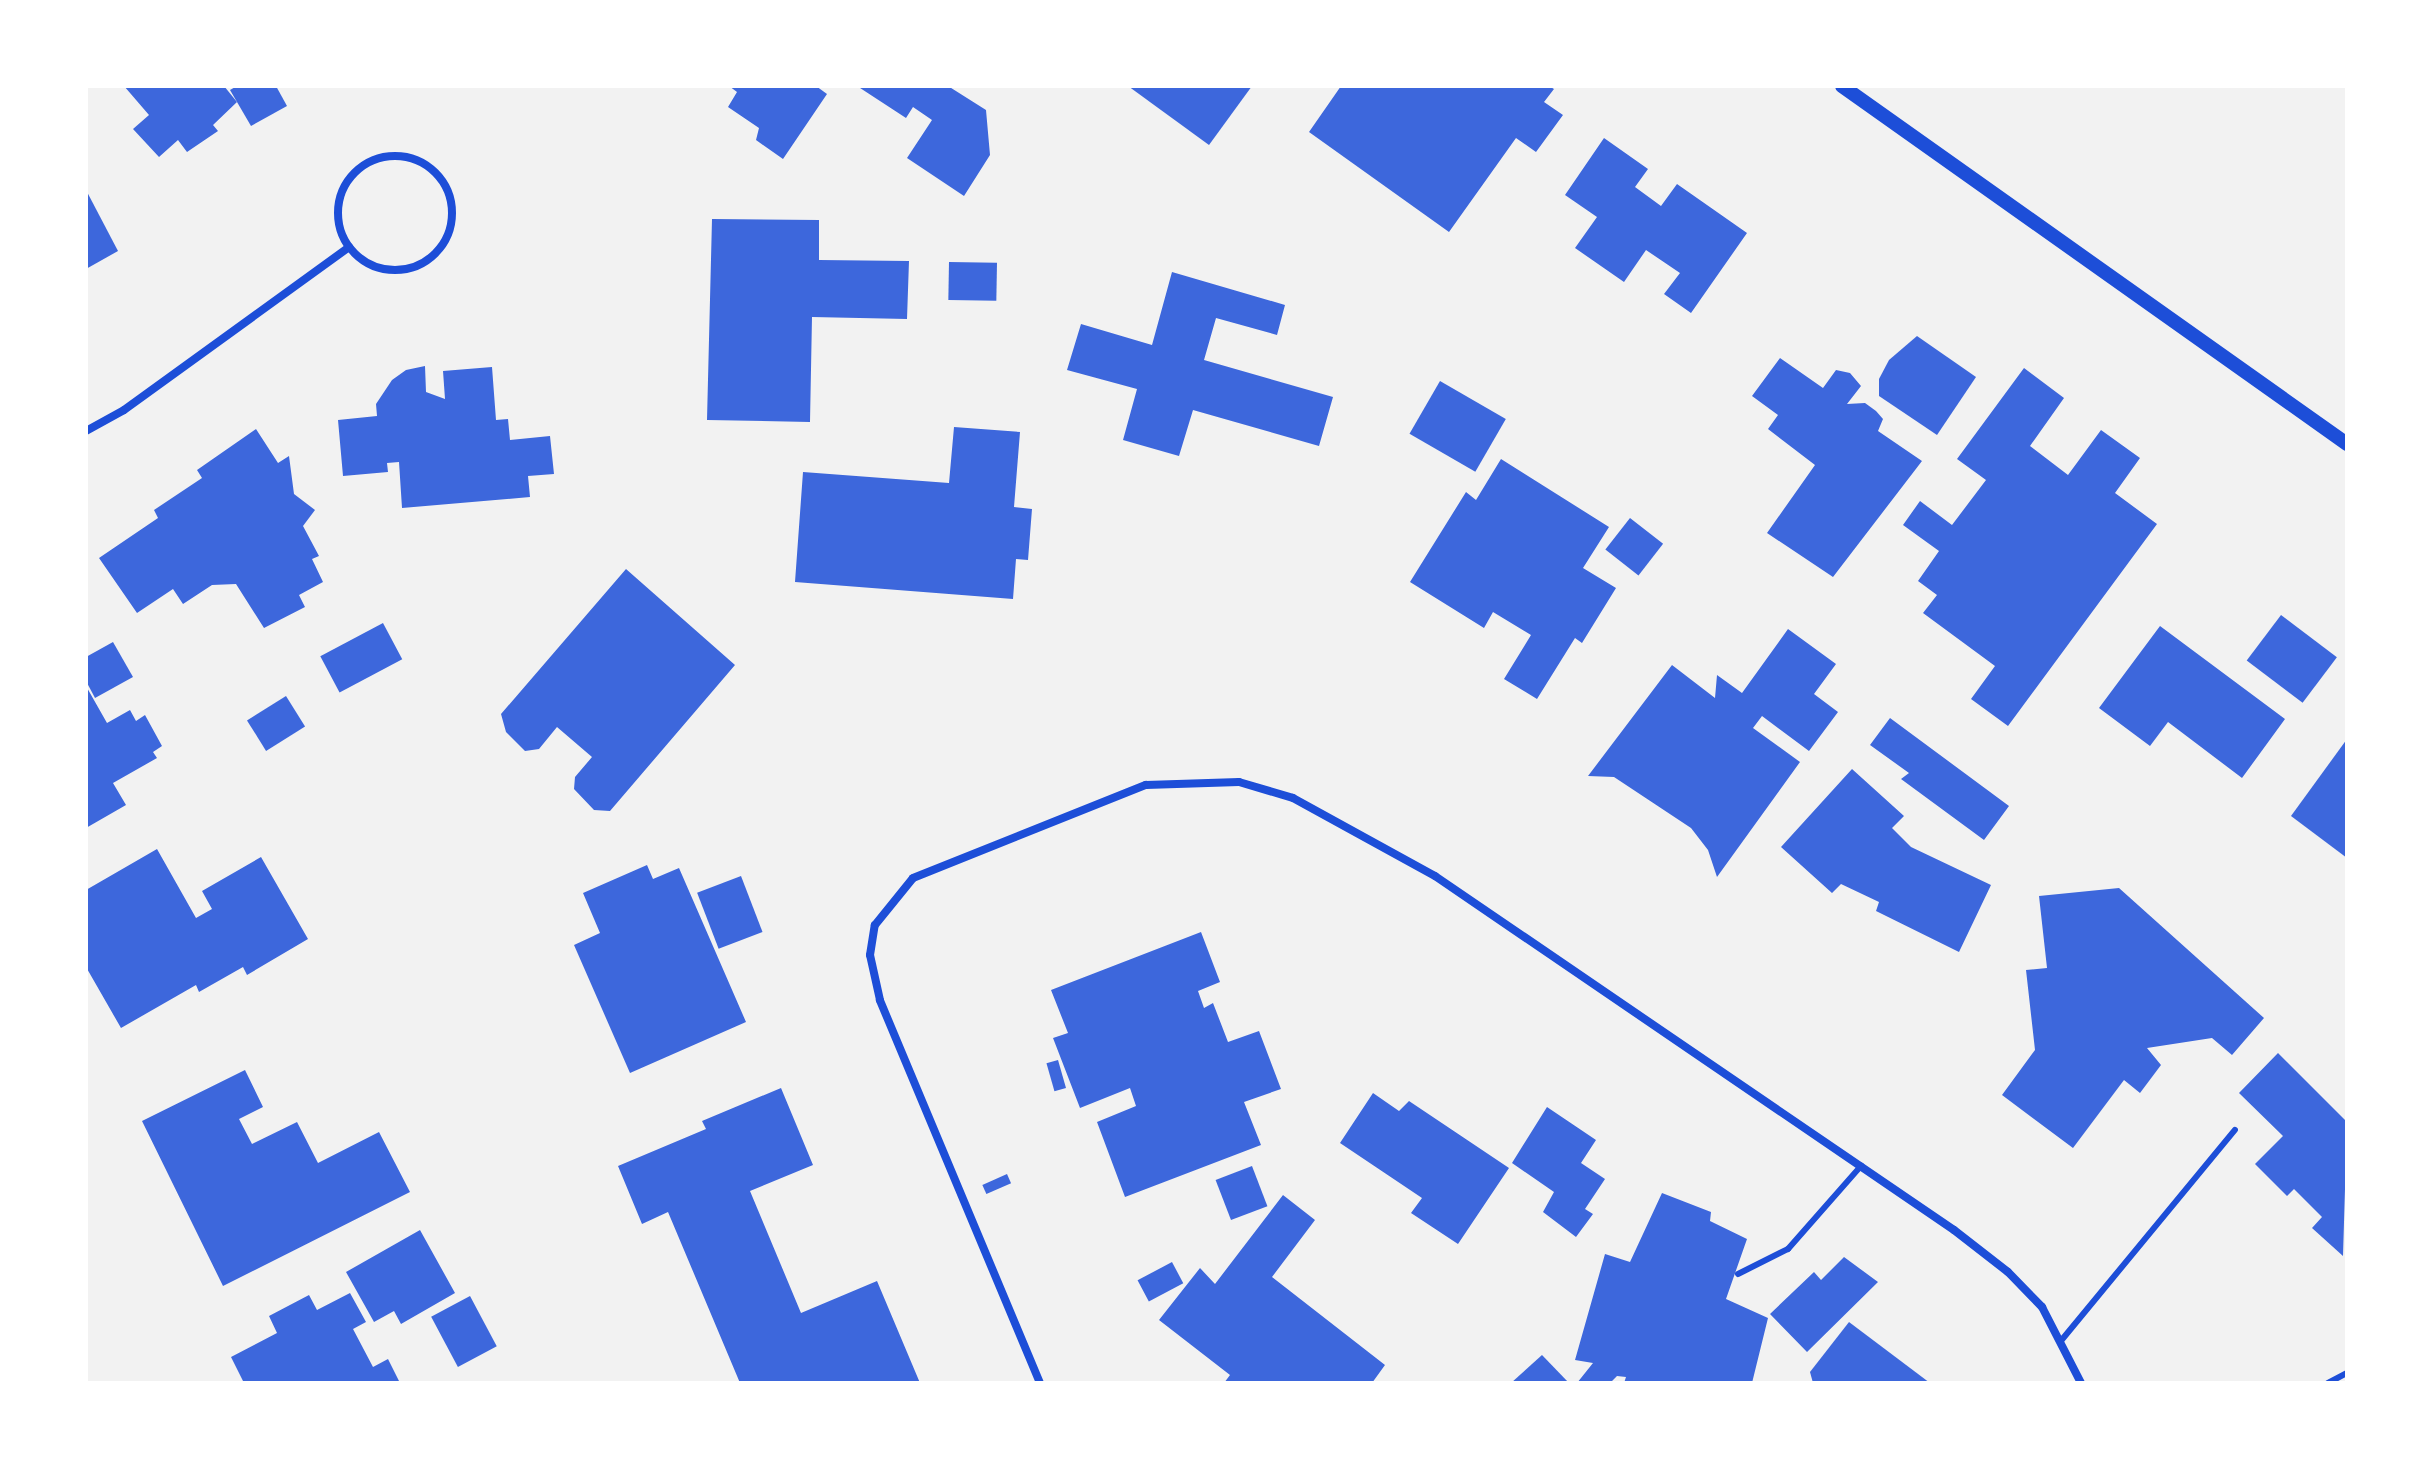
<!DOCTYPE html>
<html>
<head>
<meta charset="utf-8">
<style>
	body { margin:0 }
	#map { position:relative; width:2433px; height:1469px; overflow:hidden; background:#f2f2f2; font-family:"Titillium Web",sans-serif }
	div>[style] { position:absolute }
	[style*='--x'] { left:calc(var(--x)*1px); top:calc(var(--y)*1px); width:calc(var(--w)*1px); rotate:calc(var(--a)*1deg) }
	.building>* { inset:0; background:#3d67dc; transform-origin:0 0 }
	.service>* { height:6px; margin:-3px; padding:0 3px; transform-origin:3px; border-radius:3px; background:#1d4ed8 }
	.minor>* { height:8px; margin:-4px; padding:0 4px; transform-origin:4px; border-radius:4px; background:#1d4ed8 }
	.minor>.ring { margin:-4px; padding:0; box-sizing:content-box; background:none; border:8px solid #1d4ed8; border-radius:50% }
	.tertiary>* { height:14px; margin:-7px; padding:0 7px; transform-origin:7px; border-radius:7px; background:#1d4ed8 }
	span { translate:-50% -50%; white-space:nowrap; text-align:center; line-height:1.15; -webkit-text-stroke:7px #fff; paint-order:stroke }
	.frame { position:absolute; inset:0; border:88px solid #fff; pointer-events:none }
</style>
</head>
<body>
<div id="map">
	<div class="building">
		<div style="clip-path:polygon(124px 86px,224px 86px,237px 102px,213px 125px,218px 131px,187px 152px,178px 140px,159px 157px,133px 129px,149px 115px)"></div>
		<div style="clip-path:polygon(237px 86px,276px 86px,287px 106px,251px 126px,230px 90px)"></div>
		<div style="clip-path:polygon(729px 86px,816px 86px,827px 94px,783px 159px,756px 140px,759px 128px,728px 107px,737px 92px)"></div>
		<div style="clip-path:polygon(857px 86px,948px 86px,986px 110px,990px 155px,964px 196px,907px 158px,932px 120px,913px 107px,906px 118px)"></div>
		<div style="clip-path:polygon(1128px 86px,1252px 86px,1209px 145px)"></div>
		<div style="clip-path:polygon(1341px 86px,1549px 86px,1554px 89px,1544px 102px,1563px 115px,1536px 152px,1516px 138px,1449px 232px,1309px 132px)"></div>
		<div style="clip-path:polygon(1604px 138px,1648px 169px,1635px 187px,1661px 206px,1677px 184px,1747px 233px,1691px 313px,1664px 294px,1680px 273px,1646px 250px,1624px 282px,1575px 248px,1597px 217px,1565px 195px)"></div>
		<div style="clip-path:polygon(86px 190px,118px 251px,86px 269px)"></div>
		<div style="clip-path:polygon(712px 219px,819px 220px,819px 260px,909px 261px,907px 319px,812px 317px,810px 422px,707px 420px)"></div>
		<div style="left:949px;top:262px;width:48px;height:38px;rotate:1deg"></div>
		<div style="clip-path:polygon(1172px 272px,1285px 305px,1277px 335px,1216px 318px,1204px 360px,1333px 397px,1319px 446px,1193px 410px,1179px 456px,1123px 440px,1137px 389px,1067px 370px,1081px 324px,1152px 345px)"></div>
		<div style="clip-path:polygon(1917px 336px,1976px 377px,1937px 435px,1879px 396px,1879px 379px,1889px 360px)"></div>
		<div style="clip-path:polygon(1780px 358px,1823px 388px,1836px 370px,1850px 373px,1861px 386px,1847px 404px,1865px 403px,1876px 411px,1883px 419px,1878px 431px,1922px 461px,1833px 577px,1767px 533px,1815px 465px,1768px 429px,1778px 415px,1752px 396px)"></div>
		<div style="clip-path:polygon(425px 366px,426px 392px,445px 399px,443px 371px,492px 367px,496px 420px,508px 419px,510px 440px,550px 436px,554px 474px,528px 476px,530px 497px,402px 508px,399px 462px,387px 463px,388px 472px,343px 476px,338px 420px,377px 416px,376px 404px,392px 380px,406px 370px)"></div>
		<div style="clip-path:polygon(2024px 368px,2064px 398px,2030px 446px,2068px 475px,2101px 430px,2140px 458px,2115px 493px,2157px 524px,2008px 726px,1971px 699px,1995px 666px,1923px 613px,1937px 595px,1918px 581px,1939px 551px,1903px 525px,1920px 501px,1952px 525px,1986px 480px,1957px 459px)"></div>
		<div style="left:1440px;top:381px;width:76px;height:61px;rotate:30deg"></div>
		<div style="clip-path:polygon(954px 427px,1020px 432px,1014px 507px,1032px 509px,1028px 560px,1016px 559px,1013px 599px,795px 582px,803px 472px,949px 483px)"></div>
		<div style="clip-path:polygon(256px 429px,278px 463px,289px 456px,294px 494px,315px 510px,303px 526px,319px 556px,312px 559px,323px 582px,299px 595px,305px 607px,264px 628px,236px 584px,212px 585px,183px 604px,173px 589px,137px 613px,99px 558px,158px 518px,154px 510px,202px 478px,197px 470px)"></div>
		<div style="clip-path:polygon(1501px 459px,1609px 527px,1583px 568px,1616px 588px,1582px 643px,1575px 638px,1537px 699px,1504px 679px,1531px 635px,1493px 612px,1484px 628px,1410px 582px,1466px 492px,1476px 500px)"></div>
		<div style="left:1630px;top:518px;width:42px;height:40px;rotate:38deg"></div>
		<div style="clip-path:polygon(626px 569px,735px 665px,610px 811px,594px 810px,574px 789px,575px 777px,592px 757px,557px 727px,539px 749px,525px 751px,506px 732px,501px 714px)"></div>
		<div style="left:2281px;top:615px;width:70px;height:57px;rotate:37deg"></div>
		<div style="left:383px;top:623px;width:41px;height:71px;rotate:62deg"></div>
		<div style="clip-path:polygon(2160px 626px,2285px 719px,2242px 778px,2168px 722px,2150px 746px,2099px 708px)"></div>
		<div style="clip-path:polygon(1788px 629px,1836px 664px,1814px 694px,1838px 712px,1809px 751px,1762px 716px,1753px 728px,1800px 762px,1717px 877px,1708px 850px,1691px 828px,1614px 777px,1588px 776px,1672px 665px,1715px 698px,1717px 675px,1742px 693px)"></div>
		<div style="clip-path:polygon(113px 642px,133px 677px,95px 698px,86px 681px,86px 657px)"></div>
		<div style="clip-path:polygon(86px 686px,107px 723px,130px 710px,136px 721px,145px 715px,162px 746px,153px 752px,157px 758px,113px 783px,126px 805px,86px 828px)"></div>
		<div style="left:286px;top:696px;width:36px;height:46px;rotate:58deg"></div>
		<div style="clip-path:polygon(1890px 718px,2009px 806px,1984px 840px,1901px 779px,1909px 773px,1870px 745px)"></div>
		<div style="clip-path:polygon(2347px 739px,2347px 858px,2291px 816px)"></div>
		<div style="clip-path:polygon(1852px 769px,1904px 816px,1892px 828px,1911px 847px,1991px 885px,1959px 952px,1876px 911px,1879px 902px,1841px 884px,1832px 893px,1781px 847px)"></div>
		<div style="clip-path:polygon(157px 849px,196px 918px,212px 909px,202px 891px,261px 857px,308px 939px,247px 975px,243px 967px,199px 992px,196px 985px,121px 1028px,86px 967px,86px 890px)"></div>
		<div style="clip-path:polygon(647px 865px,653px 879px,679px 868px,746px 1022px,630px 1073px,574px 945px,600px 933px,583px 893px)"></div>
		<div style="left:741px;top:876px;width:60px;height:47px;rotate:69deg"></div>
		<div style="clip-path:polygon(2119px 888px,2264px 1018px,2232px 1055px,2212px 1038px,2147px 1048px,2161px 1065px,2140px 1093px,2124px 1080px,2073px 1148px,2002px 1095px,2035px 1050px,2026px 970px,2047px 968px,2039px 896px)"></div>
		<div style="clip-path:polygon(1201px 932px,1220px 982px,1198px 991px,1204px 1008px,1213px 1003px,1228px 1042px,1259px 1031px,1281px 1089px,1244px 1102px,1261px 1145px,1125px 1197px,1097px 1122px,1136px 1106px,1130px 1088px,1080px 1108px,1053px 1038px,1068px 1033px,1051px 990px)"></div>
		<div style="clip-path:polygon(2278px 1053px,2347px 1122px,2343px 1256px,2312px 1228px,2322px 1217px,2294px 1189px,2287px 1196px,2255px 1164px,2283px 1136px,2239px 1093px)"></div>
		<div style="left:1058px;top:1060px;width:29px;height:12px;rotate:74deg"></div>
		<div style="clip-path:polygon(245px 1070px,263px 1107px,239px 1119px,252px 1144px,297px 1122px,318px 1163px,379px 1132px,410px 1192px,223px 1286px,142px 1121px)"></div>
		<div style="clip-path:polygon(781px 1088px,813px 1165px,750px 1191px,801px 1313px,877px 1281px,920px 1383px,740px 1383px,668px 1212px,642px 1224px,618px 1166px,706px 1129px,702px 1121px)"></div>
		<div style="clip-path:polygon(1373px 1093px,1399px 1111px,1409px 1101px,1509px 1168px,1458px 1244px,1411px 1213px,1422px 1198px,1340px 1143px)"></div>
		<div style="clip-path:polygon(1547px 1107px,1596px 1140px,1581px 1163px,1605px 1179px,1585px 1209px,1593px 1214px,1576px 1237px,1543px 1212px,1554px 1192px,1512px 1163px)"></div>
		<div style="left:1252px;top:1166px;width:43px;height:39px;rotate:69deg"></div>
		<div style="left:1007px;top:1174px;width:10px;height:27px;rotate:66deg"></div>
		<div style="clip-path:polygon(1662px 1193px,1711px 1212px,1710px 1221px,1747px 1239px,1726px 1299px,1768px 1318px,1752px 1383px,1624px 1383px,1626px 1377px,1617px 1376px,1610px 1383px,1577px 1383px,1593px 1363px,1575px 1360px,1605px 1254px,1630px 1262px)"></div>
		<div style="clip-path:polygon(1283px 1195px,1315px 1220px,1272px 1277px,1385px 1365px,1372px 1383px,1224px 1383px,1230px 1375px,1159px 1320px,1200px 1268px,1215px 1284px)"></div>
		<div style="clip-path:polygon(420px 1230px,455px 1293px,401px 1324px,394px 1311px,374px 1322px,346px 1272px)"></div>
		<div style="clip-path:polygon(1844px 1257px,1878px 1282px,1807px 1352px,1770px 1314px,1814px 1272px,1821px 1280px)"></div>
		<div style="left:1172px;top:1262px;width:24px;height:39px;rotate:62deg"></div>
		<div style="clip-path:polygon(350px 1293px,366px 1322px,353px 1329px,373px 1367px,388px 1359px,400px 1383px,244px 1383px,231px 1357px,277px 1333px,269px 1316px,309px 1295px,317px 1310px)"></div>
		<div style="left:470px;top:1296px;width:57px;height:44px;rotate:62deg"></div>
		<div style="clip-path:polygon(1849px 1322px,1930px 1383px,1813px 1383px,1810px 1372px)"></div>
		<div style="clip-path:polygon(1542px 1355px,1569px 1383px,1511px 1383px)"></div>
	</div>
	<div class="service">
		<div style="--x:1738;--y:1274;--w:56;--a:-26.6"></div>
		<div style="--x:1788;--y:1249;--w:111;--a:-48.7"></div>
		<div style="--x:2060;--y:1342;--w:275;--a:-50.5"></div>
		<div style="--x:2328;--y:1383;--w:21;--a:-28"></div>
	</div>
	<div class="minor">
		<div class="ring" style="left:338px;top:156px;width:106px;height:106px"></div>
		<div style="--x:86;--y:431;--w:43;--a:-28.9"></div>
		<div style="--x:124;--y:410;--w:278;--a:-35.9"></div>
		<div style="--x:1040;--y:1383;--w:415;--a:-112.7"></div>
		<div style="--x:880;--y:1000;--w:46;--a:-102.5"></div>
		<div style="--x:870;--y:955;--w:30;--a:-81"></div>
		<div style="--x:875;--y:925;--w:60;--a:-51"></div>
		<div style="--x:913;--y:878;--w:251;--a:-21.8"></div>
		<div style="--x:1146;--y:785;--w:93;--a:-1.8"></div>
		<div style="--x:1239;--y:782;--w:56;--a:16.5"></div>
		<div style="--x:1293;--y:798;--w:162;--a:28.8"></div>
		<div style="--x:1435;--y:876;--w:628;--a:34.3"></div>
		<div style="--x:1954;--y:1230;--w:68;--a:37.9"></div>
		<div style="--x:2008;--y:1272;--w:49;--a:45.8"></div>
		<div style="--x:2042;--y:1307;--w:85;--a:62.8"></div>
	</div>
	<div class="tertiary">
		<div style="--x:1842;--y:86;--w:619;--a:35.33"></div>
	</div>
	<div class="frame"></div>
</div>
</body>
</html>
